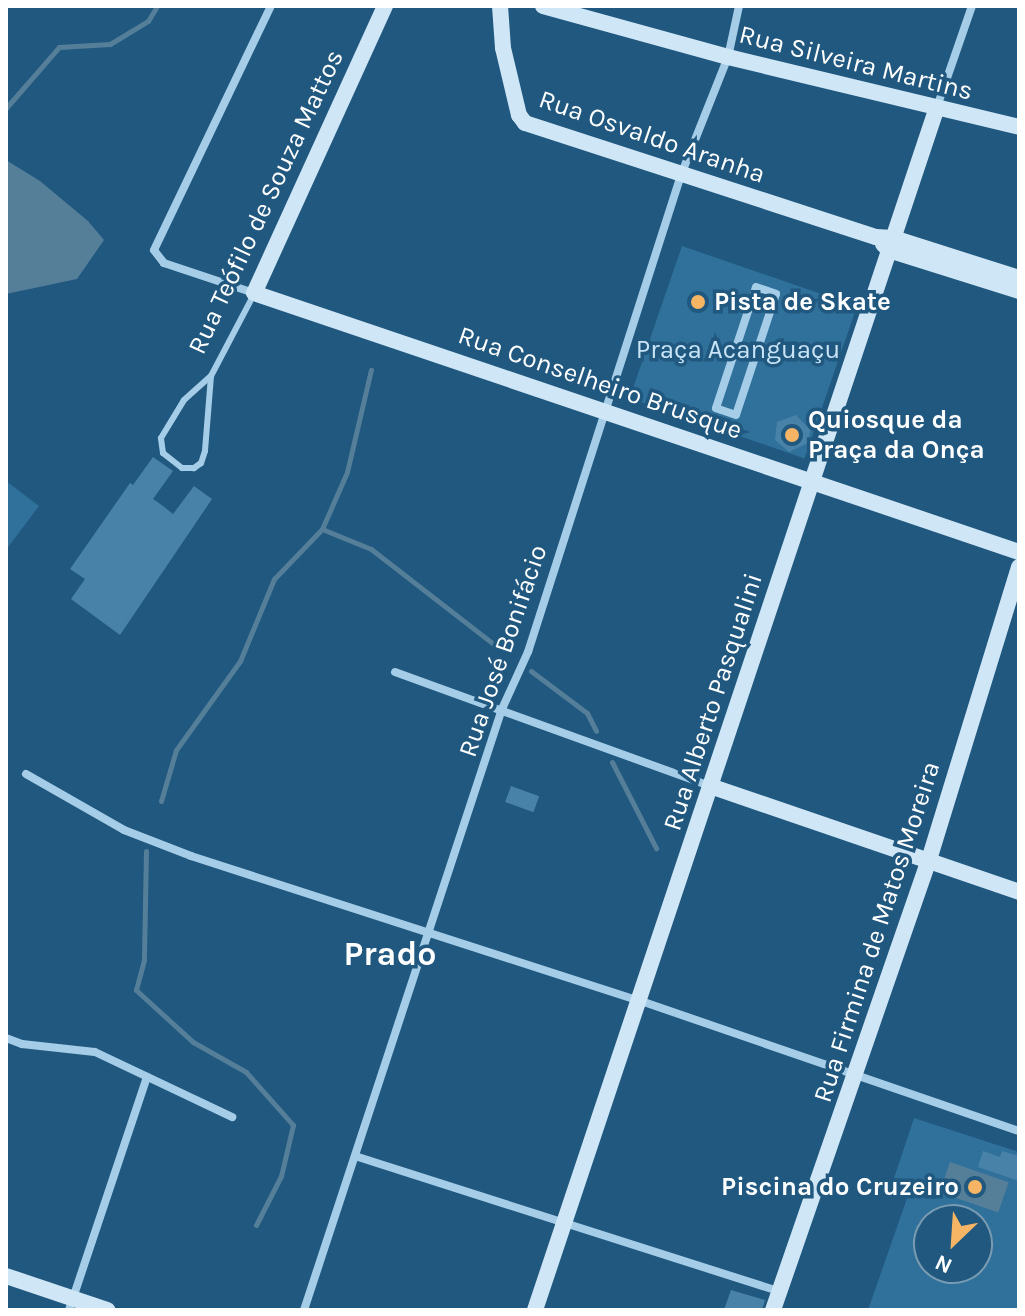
<!DOCTYPE html>
<html>
<head>
<meta charset="utf-8">
<style>
	body { margin:0 }
	#map { position:relative; width:1025px; height:1316px; overflow:hidden; background:#20587f; font-family:Karla,sans-serif }
	div>[style] { position:absolute }
	[style*='--x'] { left:calc(var(--x)*1px); top:calc(var(--y)*1px); width:calc(var(--w)*1px); rotate:calc(var(--a)*1deg) }
	.green>* { inset:0; background:#30719b; transform-origin:0 0 }
	.water>* { inset:0; background:#557e99; transform-origin:0 0 }
	.stream>* { height:5px; margin:-2.5px; padding:0 2.5px; transform-origin:2.5px; border-radius:2.5px; background:#557e99 }
	.building>* { inset:0; background:#4982a8; transform-origin:0 0 }
	.lane>* { height:6px; margin:-3px; padding:0 3px; transform-origin:3px; border-radius:3px; background:#a5cde7 }
	.street>* { height:8px; margin:-4px; padding:0 4px; transform-origin:4px; border-radius:4px; background:#a5cde7 }
	.secondary>* { height:16px; margin:-8px; padding:0 8px; transform-origin:8px; border-radius:8px; background:#cfe6f6 }
	.dots>* { width:22px; height:22px; translate:-50% -50%; box-sizing:border-box; border:4px solid #20587f; border-radius:50% }
	span { translate:-50% -50%; white-space:nowrap; text-align:center; line-height:1.15; -webkit-text-stroke:7px #20587f; paint-order:stroke }
	.street-label { font-size:26px; color:#fff }
	.poi-label { font-size:26px; color:#fff; font-weight:700 }
	.left { translate:0 -50%; text-align:left }
	.right { translate:-100% -50%; text-align:right }
	.park-label { font-size:26px; color:#c8e4f6 }
	.district-label { font-size:34px; color:#fff; font-weight:700 }
	.frame { position:absolute; inset:0; border:8px solid #fff; pointer-events:none }
	.north { position:absolute; left:913px; top:1204px; width:80px; height:80px; box-sizing:border-box; background:#20587f; border:2px solid #799bb2; border-radius:50%; rotate:205deg; font-size:22px; font-weight:700; line-height:32px; text-align:center; color:#fff }
	.north::after { content:''; display:block; margin:auto; width:28px; height:36px; background:#f5b565; clip-path:polygon(50% 0,100% 100%,50% 72%,0 100%) }
</style>
</head>
<body>
<div id="map">
	<div class="green">
		<div style="left:682px;top:246px;width:185px;height:161px;rotate:19deg"></div>
		<div style="clip-path:polygon(6px 481px,39px 506px,6px 550px)"></div>
		<div style="clip-path:polygon(evenodd,914px 1118px,1019px 1152px,1019px 1310px,868px 1310px,912px 1184px,894px 1178px,914px 1118px,929px 1220px,977px 1220px,977px 1268px,929px 1268px,929px 1220px)"></div>
	</div>
	<div class="water">
		<div style="clip-path:polygon(6px 160px,40px 181px,88px 221px,104px 240px,77px 279px,6px 294px)"></div>
		<div style="left:950px;top:1162px;width:62px;height:32px;rotate:19deg"></div>
	</div>
	<div class="stream">
		<div style="--x:6;--y:108;--w:81;--a:-49"></div>
		<div style="--x:59;--y:47;--w:51;--a:-3.4"></div>
		<div style="--x:110;--y:44;--w:44;--a:-31.2"></div>
		<div style="--x:148;--y:21;--w:17;--a:-59"></div>
		<div style="--x:322;--y:529;--w:53;--a:22.2"></div>
		<div style="--x:371;--y:549;--w:165;--a:37.8"></div>
		<div style="--x:531;--y:671;--w:70;--a:36.9"></div>
		<div style="--x:587;--y:713;--w:20;--a:63"></div>
		<div style="--x:612;--y:762;--w:97;--a:62.9"></div>
		<div style="--x:161;--y:801;--w:53;--a:-73.6"></div>
		<div style="--x:176;--y:750;--w:110;--a:-54.3"></div>
		<div style="--x:240;--y:661;--w:89;--a:-67.5"></div>
		<div style="--x:274;--y:579;--w:69;--a:-46.2"></div>
		<div style="--x:322;--y:529;--w:62;--a:-66.3"></div>
		<div style="--x:347;--y:472;--w:105;--a:-76.8"></div>
		<div style="--x:146;--y:851;--w:109;--a:91.1"></div>
		<div style="--x:144;--y:960;--w:31;--a:105"></div>
		<div style="--x:136;--y:990;--w:77;--a:42.4"></div>
		<div style="--x:193;--y:1042;--w:61;--a:29.5"></div>
		<div style="--x:246;--y:1072;--w:71;--a:48.4"></div>
		<div style="--x:293;--y:1125;--w:52;--a:103.2"></div>
		<div style="--x:281;--y:1176;--w:55;--a:117"></div>
	</div>
	<div class="building">
		<div style="clip-path:polygon(796px 415px,810px 430px,808px 443px,789px 452px,775px 440px,777px 422px)"></div>
		<div style="clip-path:polygon(153px 457px,173px 471px,153px 499px,163px 506px,173px 514px,194px 486px,212px 499px,120px 635px,71px 599px,85px 579px,70px 569px,130px 483px,133px 485px)"></div>
		<div style="left:511px;top:786px;width:30px;height:17px;rotate:20deg"></div>
		<div style="clip-path:polygon(983px 1151px,1000px 1157px,1002px 1151px,1019px 1156px,1019px 1181px,978px 1167px)"></div>
		<div style="clip-path:polygon(731px 1290px,765px 1300px,762px 1310px,724px 1310px)"></div>
	</div>
	<div class="lane">
		<div style="--x:211;--y:376;--w:75;--a:94.6"></div>
		<div style="--x:205;--y:451;--w:13;--a:108"></div>
		<div style="--x:201;--y:463;--w:9;--a:144"></div>
		<div style="--x:194;--y:468;--w:12;--a:180"></div>
		<div style="--x:182;--y:468;--w:24;--a:-142"></div>
		<div style="--x:163;--y:453;--w:15;--a:-98"></div>
		<div style="--x:161;--y:438;--w:44;--a:-58.8"></div>
		<div style="--x:184;--y:400;--w:36;--a:-42"></div>
		<div style="--x:211;--y:376;--w:90;--a:-62.3"></div>
	</div>
	<div class="street">
		<div style="--x:937;--y:107;--w:107;--a:-70.9"></div>
		<div style="--x:756;--y:287;--w:21;--a:19"></div>
		<div style="--x:776;--y:294;--w:127;--a:108.3"></div>
		<div style="--x:736;--y:415;--w:21;--a:-161"></div>
		<div style="--x:716;--y:408;--w:127;--a:-71.7"></div>
		<div style="--x:254;--y:293;--w:95;--a:-161.6"></div>
		<div style="--x:164;--y:263;--w:16;--a:-128"></div>
		<div style="--x:154;--y:250;--w:271;--a:-64.4"></div>
		<div style="--x:395;--y:672;--w:335;--a:19.9"></div>
		<div style="--x:26;--y:774;--w:113;--a:29.7"></div>
		<div style="--x:124;--y:830;--w:72;--a:21.2"></div>
		<div style="--x:191;--y:856;--w:470;--a:17.9"></div>
		<div style="--x:638;--y:1000;--w:403;--a:19"></div>
		<div style="--x:6;--y:1038;--w:17;--a:21"></div>
		<div style="--x:22;--y:1044;--w:73;--a:6.3"></div>
		<div style="--x:95;--y:1052;--w:152;--a:25.4"></div>
		<div style="--x:355;--y:1156;--w:445;--a:17.7"></div>
		<div style="--x:69;--y:1310;--w:246;--a:-71.5"></div>
		<div style="--x:304;--y:1310;--w:633;--a:-71.77"></div>
		<div style="--x:502;--y:709;--w:63;--a:-65.5"></div>
		<div style="--x:528;--y:652;--w:501;--a:-72.22"></div>
		<div style="--x:681;--y:175;--w:127;--a:-68.3"></div>
		<div style="--x:728;--y:57;--w:52;--a:-77.8"></div>
	</div>
	<div class="secondary">
		<div style="--x:385;--y:6;--w:315;--a:114.5"></div>
		<div style="--x:254;--y:293;--w:808;--a:18.7"></div>
		<div style="--x:500;--y:6;--w:42;--a:85.9"></div>
		<div style="--x:503;--y:48;--w:69;--a:76.6"></div>
		<div style="--x:519;--y:115;--w:10;--a:53"></div>
		<div style="--x:525;--y:123;--w:369;--a:18"></div>
		<div style="--x:876;--y:237;--w:17;--a:3"></div>
		<div style="--x:893;--y:238;--w:132;--a:17.6"></div>
		<div style="--x:543;--y:6;--w:192;--a:15.4"></div>
		<div style="--x:728;--y:57;--w:299;--a:13.5"></div>
		<div style="--x:883;--y:244;--w:8;--a:45"></div>
		<div style="--x:889;--y:250;--w:136;--a:17.5"></div>
		<div style="--x:710;--y:786;--w:327;--a:18.9"></div>
		<div style="--x:6;--y:1276;--w:107;--a:18.6"></div>
		<div style="--x:535;--y:1310;--w:1265;--a:-71.52"></div>
		<div style="--x:773;--y:1310;--w:473;--a:-70.9"></div>
		<div style="--x:928;--y:863;--w:310;--a:-72.9"></div>
	</div>
	<div class="dots">
		<div style="left:698px;top:302px;background:#f5b565"></div>
		<div style="left:792px;top:435px;background:#f5b565"></div>
		<div style="left:975px;top:1187px;background:#f5b565"></div>
	</div>
	<div class="street-label">
		<span style="left:856px;top:63px;rotate:14deg">Rua Silveira Martins</span>
		<span style="left:652px;top:137px;rotate:19deg">Rua Osvaldo Aranha</span>
		<span style="left:266px;top:202px;rotate:-65deg">Rua Teófilo de Souza Mattos</span>
		<span style="left:600px;top:383px;rotate:19deg">Rua Conselheiro Brusque</span>
		<span style="left:503px;top:651px;rotate:-71deg">Rua José Bonifácio</span>
		<span style="left:713px;top:702px;rotate:-72deg">Rua Alberto Pasqualini</span>
		<span style="left:877px;top:932px;rotate:-72deg">Rua Firmina de Matos Moreira</span>
	</div>
	<div class="poi-label">
		<span class="left" style="left:714px;top:302px">Pista de Skate</span>
		<span class="left" style="left:808px;top:435px">Quiosque da<br>Praça da Onça</span>
		<span class="right" style="left:959px;top:1187px">Piscina do Cruzeiro</span>
	</div>
	<div class="park-label">
		<span style="left:738px;top:350px">Praça Acanguaçu</span>
	</div>
	<div class="district-label">
		<span style="left:390px;top:955px">Prado</span>
	</div>
	<div class="frame"></div>
	<div class="north">N</div>
</div>
</body>
</html>
